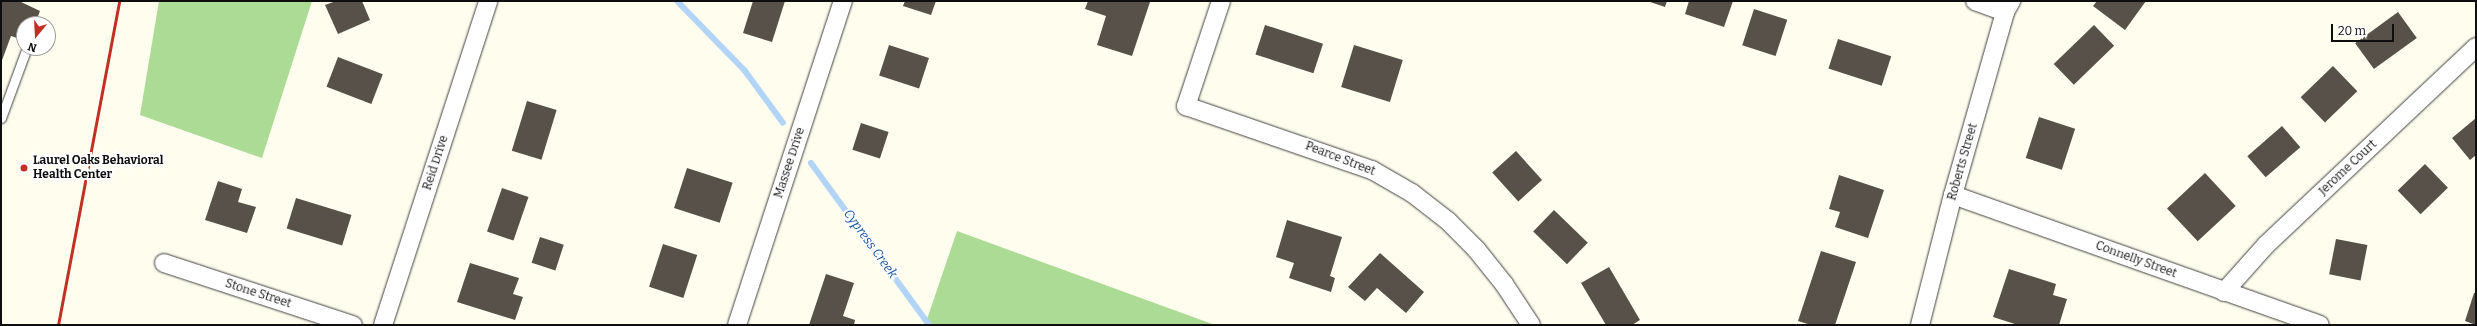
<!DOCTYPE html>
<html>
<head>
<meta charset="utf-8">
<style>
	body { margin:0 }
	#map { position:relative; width:2477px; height:326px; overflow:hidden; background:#fffeee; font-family:Bitter,serif }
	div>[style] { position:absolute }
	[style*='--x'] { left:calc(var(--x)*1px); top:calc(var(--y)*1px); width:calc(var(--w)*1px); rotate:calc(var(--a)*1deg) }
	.forest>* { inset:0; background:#acdb96 }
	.stream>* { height:6px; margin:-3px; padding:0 3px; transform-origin:3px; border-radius:3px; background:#b2d4f7 }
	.building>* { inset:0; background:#57514a; transform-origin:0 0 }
	.roads { filter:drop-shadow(0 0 1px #414141) drop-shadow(0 0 1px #414141) }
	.lane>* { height:9px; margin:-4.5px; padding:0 4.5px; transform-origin:4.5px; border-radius:4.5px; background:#fff }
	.street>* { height:18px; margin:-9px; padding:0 9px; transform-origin:9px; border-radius:9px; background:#fff }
	.rail>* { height:3px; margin:-1.5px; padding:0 1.5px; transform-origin:1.5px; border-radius:1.5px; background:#c13123 }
	.dots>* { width:11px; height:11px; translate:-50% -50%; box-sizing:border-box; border:2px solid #fff; border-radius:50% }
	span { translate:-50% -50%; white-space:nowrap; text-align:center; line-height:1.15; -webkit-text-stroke:4px #fff; paint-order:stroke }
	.street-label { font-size:12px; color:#0e0e0e }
	.poi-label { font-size:12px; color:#0e0e0e; font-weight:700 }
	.left { translate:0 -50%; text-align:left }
	.water-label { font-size:13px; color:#1451a2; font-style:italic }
	.frame { position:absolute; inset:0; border:2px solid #0e0e0e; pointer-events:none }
	.north { position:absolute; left:16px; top:16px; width:40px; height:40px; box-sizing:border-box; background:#fff; border:1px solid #9f9f9f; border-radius:50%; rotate:198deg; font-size:11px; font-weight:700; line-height:16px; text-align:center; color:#0e0e0e }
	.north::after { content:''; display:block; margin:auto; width:14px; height:18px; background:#c13123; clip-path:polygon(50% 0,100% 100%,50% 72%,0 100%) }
	.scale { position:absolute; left:2331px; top:24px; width:63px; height:18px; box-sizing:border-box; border:2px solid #0e0e0e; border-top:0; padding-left:5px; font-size:12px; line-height:14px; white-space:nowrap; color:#0e0e0e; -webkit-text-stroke:3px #fff; paint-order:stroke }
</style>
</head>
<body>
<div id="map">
	<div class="forest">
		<div style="clip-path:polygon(159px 1px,312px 1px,262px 158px,140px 115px)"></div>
		<div style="clip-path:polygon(957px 231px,1215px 325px,925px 325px)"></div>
	</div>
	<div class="stream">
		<div style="--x:677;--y:1;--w:98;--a:45.8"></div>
		<div style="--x:745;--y:71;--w:64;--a:53.8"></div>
		<div style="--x:811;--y:163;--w:200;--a:53.9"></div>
	</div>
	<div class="building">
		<div style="clip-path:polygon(1px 1px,19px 1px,40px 11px,35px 24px,24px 24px,20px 39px,11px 36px,1px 63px)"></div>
		<div style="clip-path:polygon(336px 1px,362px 1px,370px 20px,338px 34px,325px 5px)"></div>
		<div style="clip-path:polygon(753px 1px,785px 1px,772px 42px,743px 33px)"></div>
		<div style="clip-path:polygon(905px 1px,936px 1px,931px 15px,903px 6px)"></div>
		<div style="clip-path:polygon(1088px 1px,1150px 2px,1132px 56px,1097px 45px,1106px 16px,1085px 9px)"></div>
		<div style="clip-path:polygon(1647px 1px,1667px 1px,1665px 7px)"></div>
		<div style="clip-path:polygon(1689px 1px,1733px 1px,1724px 27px,1685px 14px)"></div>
		<div style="clip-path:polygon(2097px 1px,2146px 1px,2125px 30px,2093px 6px)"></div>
		<div style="left:1754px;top:9px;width:35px;height:38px;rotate:18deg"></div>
		<div style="left:2398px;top:12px;width:32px;height:53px;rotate:54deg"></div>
		<div style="left:1265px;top:25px;width:61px;height:31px;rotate:18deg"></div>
		<div style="left:2094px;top:25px;width:29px;height:56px;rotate:46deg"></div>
		<div style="left:1838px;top:39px;width:56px;height:31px;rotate:18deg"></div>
		<div style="left:889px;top:45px;width:42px;height:32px;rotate:18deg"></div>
		<div style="left:1354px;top:45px;width:51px;height:44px;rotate:17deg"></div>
		<div style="left:338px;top:57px;width:48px;height:32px;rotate:21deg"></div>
		<div style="left:2333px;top:66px;width:35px;height:45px;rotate:46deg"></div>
		<div style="left:527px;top:101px;width:31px;height:52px;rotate:17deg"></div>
		<div style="left:2039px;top:117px;width:38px;height:43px;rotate:18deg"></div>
		<div style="clip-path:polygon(2476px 118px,2476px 155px,2470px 160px,2452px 138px)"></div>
		<div style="left:861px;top:123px;width:29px;height:28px;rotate:18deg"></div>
		<div style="left:2282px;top:126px;width:28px;height:46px;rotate:49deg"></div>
		<div style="left:1516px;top:151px;width:39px;height:32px;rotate:48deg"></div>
		<div style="left:2425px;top:164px;width:33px;height:38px;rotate:46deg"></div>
		<div style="left:687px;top:168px;width:48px;height:42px;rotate:18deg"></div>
		<div style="left:2205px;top:173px;width:45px;height:52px;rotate:47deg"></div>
		<div style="clip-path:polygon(1839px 175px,1884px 190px,1868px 238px,1835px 227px,1840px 212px,1829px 209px)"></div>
		<div style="clip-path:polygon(218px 181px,242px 189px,238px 202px,256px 207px,247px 233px,205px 220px)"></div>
		<div style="left:502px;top:188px;width:28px;height:46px;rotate:19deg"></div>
		<div style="left:296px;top:198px;width:58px;height:32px;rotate:17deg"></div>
		<div style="left:1554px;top:210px;width:47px;height:30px;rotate:44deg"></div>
		<div style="clip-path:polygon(1287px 220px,1342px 237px,1330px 276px,1335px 278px,1331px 292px,1289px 278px,1294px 263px,1276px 257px)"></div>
		<div style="left:540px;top:237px;width:25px;height:27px;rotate:18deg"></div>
		<div style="left:2336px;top:239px;width:32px;height:36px;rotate:11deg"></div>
		<div style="left:663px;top:244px;width:36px;height:45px;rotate:18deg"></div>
		<div style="clip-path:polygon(1821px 251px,1856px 262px,1835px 325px,1811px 325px,1798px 321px)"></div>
		<div style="clip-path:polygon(1380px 253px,1424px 292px,1406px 313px,1377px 288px,1365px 301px,1348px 287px)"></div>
		<div style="clip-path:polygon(470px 263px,519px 278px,513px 294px,523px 297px,515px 320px,457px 302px)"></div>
		<div style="clip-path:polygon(1609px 267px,1640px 320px,1632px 325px,1606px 325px,1581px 283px)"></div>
		<div style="clip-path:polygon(2009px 269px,2056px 284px,2053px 295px,2067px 299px,2059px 325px,2018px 325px,1993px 317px)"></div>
		<div style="clip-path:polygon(826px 274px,854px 283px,843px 316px,855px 320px,854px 325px,809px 325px)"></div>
		<div style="clip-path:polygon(2474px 293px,2476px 293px,2476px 325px,2465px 321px)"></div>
	</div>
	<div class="roads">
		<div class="lane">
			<div style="--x:1;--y:118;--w:72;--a:-69.8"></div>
		</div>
		<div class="street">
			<div style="--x:1221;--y:1;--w:111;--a:108.4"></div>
			<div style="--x:1186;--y:106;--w:197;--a:19"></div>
			<div style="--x:1372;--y:170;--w:46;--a:29.9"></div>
			<div style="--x:1412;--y:193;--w:46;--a:37.9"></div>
			<div style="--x:1448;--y:221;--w:40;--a:45"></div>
			<div style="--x:1476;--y:249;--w:45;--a:51.3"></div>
			<div style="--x:1504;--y:284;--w:49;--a:56.6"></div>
			<div style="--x:1975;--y:1;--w:32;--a:20"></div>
			<div style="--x:1953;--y:195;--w:389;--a:19.5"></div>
			<div style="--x:164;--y:263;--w:199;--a:18.2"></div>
			<div style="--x:2224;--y:292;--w:63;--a:-48.2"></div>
			<div style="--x:2266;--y:245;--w:289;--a:-43.3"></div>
			<div style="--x:383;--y:325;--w:341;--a:-72"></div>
			<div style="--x:737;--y:325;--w:341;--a:-71.9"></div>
			<div style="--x:1920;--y:325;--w:134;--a:-75.8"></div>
			<div style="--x:1953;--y:195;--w:190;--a:-74.1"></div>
			<div style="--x:2005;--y:12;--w:13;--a:-61"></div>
		</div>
	</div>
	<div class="rail">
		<div style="--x:58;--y:325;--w:330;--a:-79.3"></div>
	</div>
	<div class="dots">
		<div style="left:24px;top:168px;background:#c13123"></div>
	</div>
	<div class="street-label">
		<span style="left:1340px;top:159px;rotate:21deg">Pearce Street</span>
		<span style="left:1963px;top:162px;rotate:-74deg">Roberts Street</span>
		<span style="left:436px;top:163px;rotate:-72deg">Reid Drive</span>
		<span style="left:790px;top:163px;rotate:-72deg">Massee Drive</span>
		<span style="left:2348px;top:168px;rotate:-43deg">Jerome Court</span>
		<span style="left:2136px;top:260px;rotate:20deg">Connelly Street</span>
		<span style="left:258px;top:294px;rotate:18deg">Stone Street</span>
	</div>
	<div class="poi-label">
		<span class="left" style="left:33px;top:168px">Laurel Oaks Behavioral<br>Health Center</span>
	</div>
	<div class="water-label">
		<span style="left:870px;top:244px;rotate:54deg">Cypress Creek</span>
	</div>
	<div class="frame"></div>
	<div class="north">N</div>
	<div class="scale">20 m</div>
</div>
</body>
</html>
